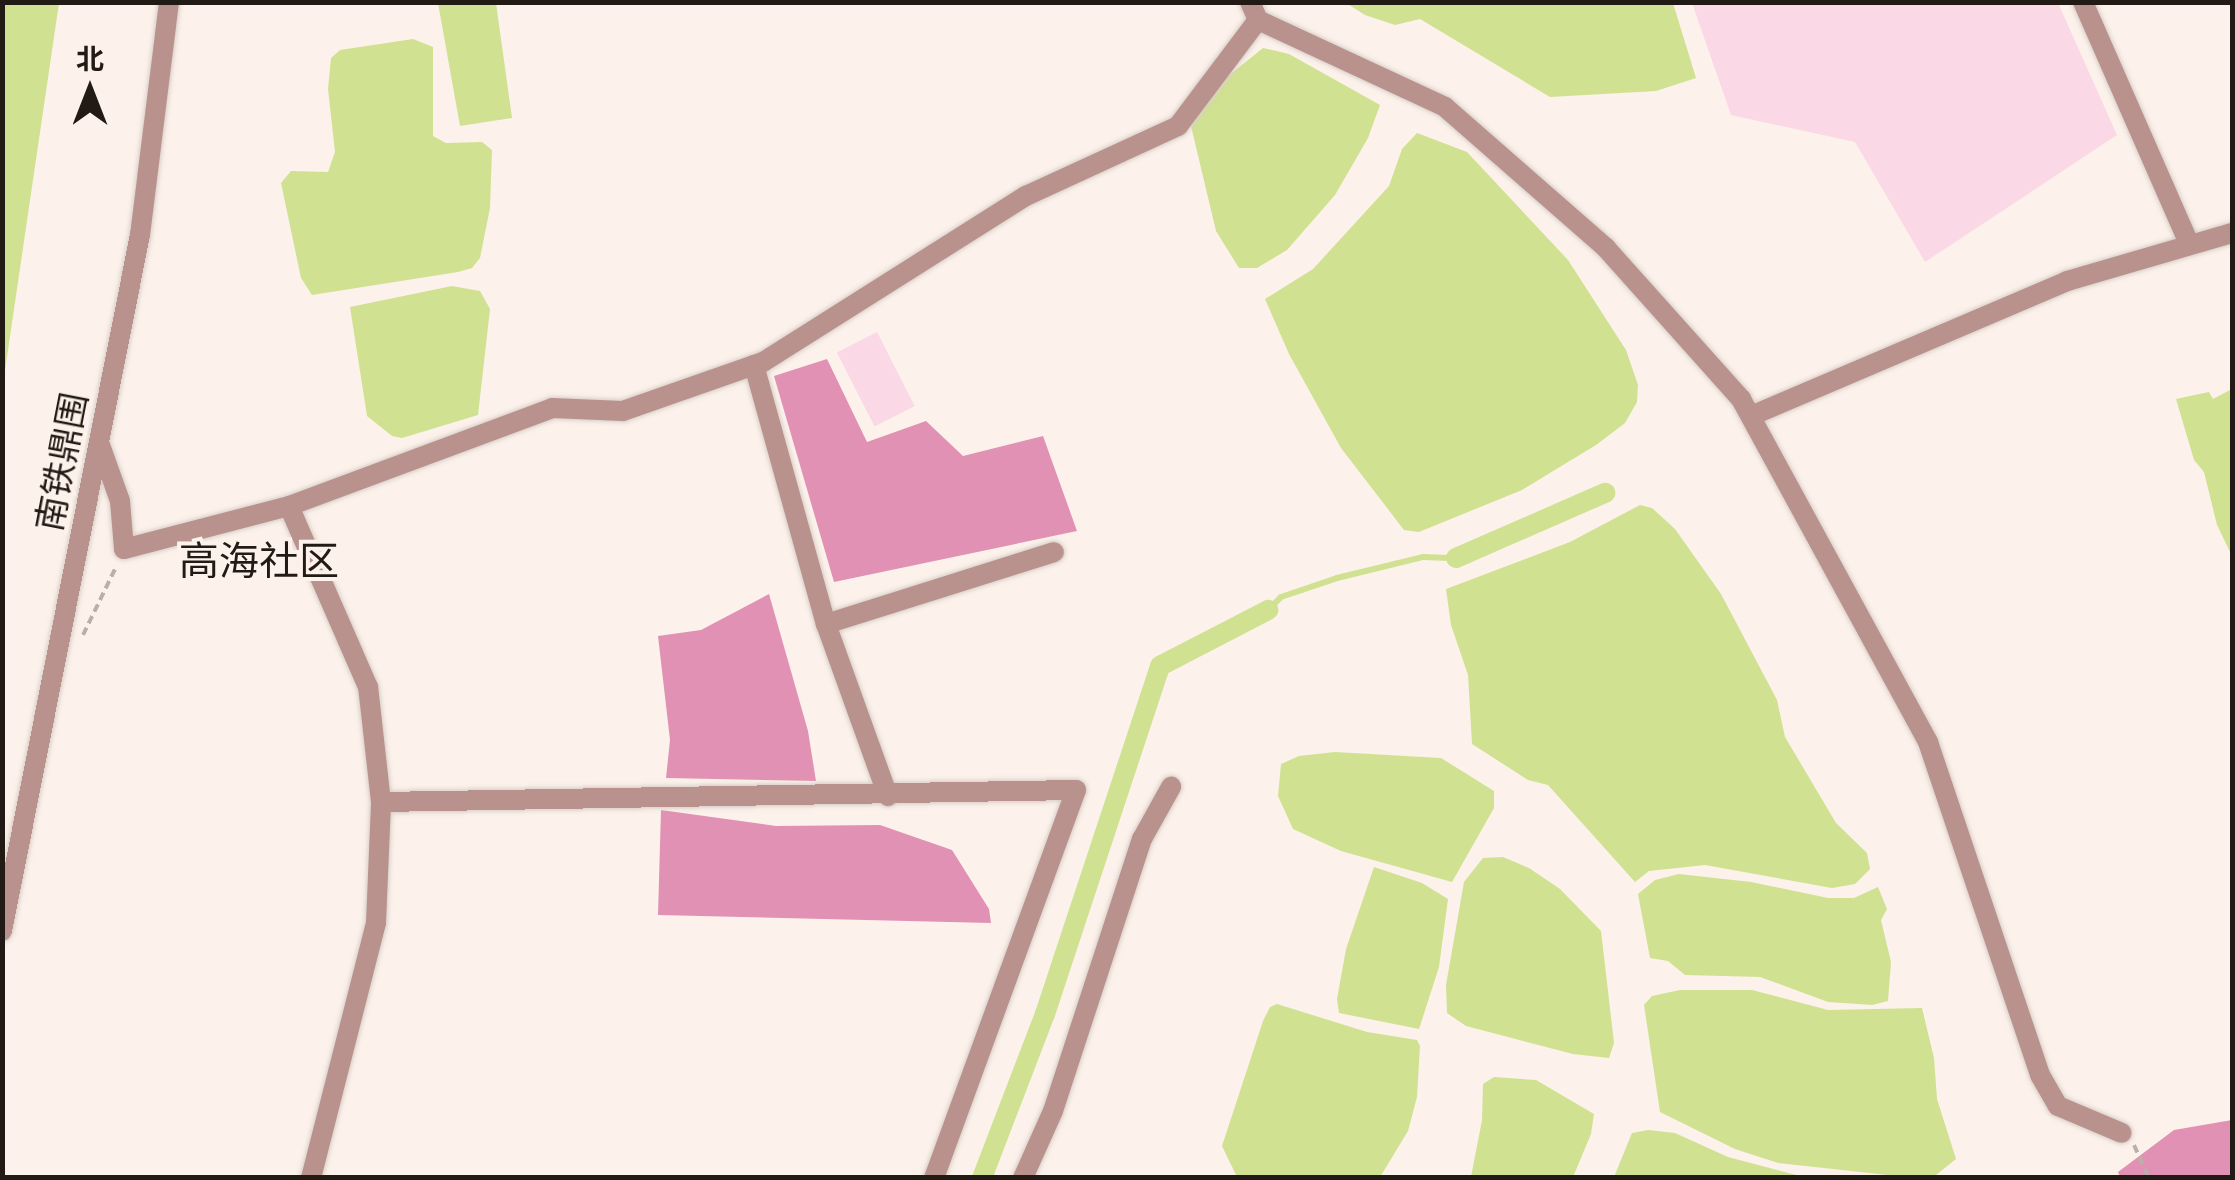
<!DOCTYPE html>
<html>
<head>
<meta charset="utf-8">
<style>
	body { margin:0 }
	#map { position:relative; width:2235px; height:1180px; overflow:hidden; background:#fcf2eb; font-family:Helvetica,"Noto Sans SC",sans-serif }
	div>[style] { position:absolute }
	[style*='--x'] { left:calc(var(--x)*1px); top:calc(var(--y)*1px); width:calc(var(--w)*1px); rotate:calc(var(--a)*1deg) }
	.green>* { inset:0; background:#fad8e5; transform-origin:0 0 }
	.forest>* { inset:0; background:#e191b3 }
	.water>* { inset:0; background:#d0e191 }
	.stream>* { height:6px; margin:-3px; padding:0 3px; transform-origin:3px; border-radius:3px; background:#d0e191 }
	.canal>* { height:20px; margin:-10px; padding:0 10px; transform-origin:10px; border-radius:10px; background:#d0e191 }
	.path>* { height:4px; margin-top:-2px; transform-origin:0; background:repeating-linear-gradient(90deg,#bab0a9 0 8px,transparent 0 13px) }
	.roads { filter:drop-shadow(0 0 2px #d9cfc9) drop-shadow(0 0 2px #d9cfc9) }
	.minor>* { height:20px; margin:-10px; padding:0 10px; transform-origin:10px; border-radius:10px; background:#b9928e }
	span { translate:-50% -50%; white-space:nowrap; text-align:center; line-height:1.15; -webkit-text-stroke:8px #fcf2eb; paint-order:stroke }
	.street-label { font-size:35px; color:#221a14 }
	.quarter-label { font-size:40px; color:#221a14 }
	.frame { position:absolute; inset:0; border:5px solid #221a14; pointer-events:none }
	.north { position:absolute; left:40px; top:40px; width:100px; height:100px; -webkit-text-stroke:8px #fcf2eb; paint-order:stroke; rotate:0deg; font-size:28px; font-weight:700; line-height:40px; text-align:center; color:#221a14 }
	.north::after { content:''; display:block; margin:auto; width:35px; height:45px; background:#221a14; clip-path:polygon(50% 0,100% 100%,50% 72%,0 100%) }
</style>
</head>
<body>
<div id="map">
	<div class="green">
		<div style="clip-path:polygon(1851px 2px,2058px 3px,2117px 135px,1925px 262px,1855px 142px,1731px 115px,1692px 3px)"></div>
		<div style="left:877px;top:332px;width:83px;height:45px;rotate:63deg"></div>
	</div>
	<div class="forest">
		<div style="clip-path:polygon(827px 359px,867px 442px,926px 421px,963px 456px,1043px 436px,1077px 531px,834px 582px,774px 376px)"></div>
		<div style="clip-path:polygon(769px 594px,808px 731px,816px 781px,666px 778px,670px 740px,658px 636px,701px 630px)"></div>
		<div style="clip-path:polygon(661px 810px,776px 826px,880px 825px,952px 850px,989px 909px,991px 923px,658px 915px)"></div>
		<div style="clip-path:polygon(2232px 1120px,2232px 1177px,2120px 1177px,2118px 1172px,2174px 1130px)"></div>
	</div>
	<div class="water">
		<div style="clip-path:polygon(3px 2px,59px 3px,3px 384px,2px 3px)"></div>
		<div style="clip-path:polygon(438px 3px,496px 3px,512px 118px,460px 126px)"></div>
		<div style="clip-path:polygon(1346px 3px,1673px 3px,1696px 78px,1656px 91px,1550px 97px,1420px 19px,1395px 25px,1365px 15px)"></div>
		<div style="clip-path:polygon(413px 39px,433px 47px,433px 136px,446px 143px,482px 142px,492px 150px,490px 208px,480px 258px,472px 268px,458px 272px,312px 295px,301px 278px,281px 183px,291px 171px,328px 172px,335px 152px,328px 89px,331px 58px,340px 50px)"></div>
		<div style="clip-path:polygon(1263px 48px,1289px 54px,1380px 105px,1368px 138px,1335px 195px,1287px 250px,1257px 268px,1239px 268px,1216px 231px,1191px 126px,1203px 96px)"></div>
		<div style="clip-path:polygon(1417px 133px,1467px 152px,1568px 260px,1626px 350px,1638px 385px,1637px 402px,1625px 423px,1596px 445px,1522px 490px,1419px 532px,1404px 530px,1341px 448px,1289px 354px,1265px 299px,1313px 269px,1389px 186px,1402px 149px)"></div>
		<div style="clip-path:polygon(452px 286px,480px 291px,490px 309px,478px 415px,402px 438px,392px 436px,367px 416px,350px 307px)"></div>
		<div style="clip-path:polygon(2232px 389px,2232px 556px,2217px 525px,2204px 472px,2194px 460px,2176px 399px,2209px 392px,2213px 399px)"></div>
		<div style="clip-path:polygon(1640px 505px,1652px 508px,1675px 529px,1721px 594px,1777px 700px,1785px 737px,1836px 823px,1867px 853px,1870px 869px,1855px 884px,1832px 888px,1705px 865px,1649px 871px,1635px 882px,1548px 785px,1528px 780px,1472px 744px,1468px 675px,1451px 625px,1446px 589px,1570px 542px)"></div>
		<div style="clip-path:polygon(1335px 752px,1441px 758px,1494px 791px,1494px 808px,1452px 882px,1341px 851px,1293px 829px,1278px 796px,1281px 764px,1299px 756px)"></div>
		<div style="clip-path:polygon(1503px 857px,1529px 868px,1560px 889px,1601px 931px,1614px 1043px,1609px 1058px,1573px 1054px,1466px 1026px,1447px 1013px,1446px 985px,1464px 882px,1483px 858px)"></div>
		<div style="clip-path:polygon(1374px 867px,1422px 883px,1448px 899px,1439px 967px,1419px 1029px,1339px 1013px,1337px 999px,1346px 949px)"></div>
		<div style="clip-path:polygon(1679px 874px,1751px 882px,1828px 898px,1854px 898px,1878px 887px,1887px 909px,1881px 920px,1891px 962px,1888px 1001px,1872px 1005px,1828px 1002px,1760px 977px,1685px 975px,1668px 961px,1650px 958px,1638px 894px,1655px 880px)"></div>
		<div style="clip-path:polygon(1680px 990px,1752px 990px,1828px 1010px,1922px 1008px,1934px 1058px,1937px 1099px,1956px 1159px,1936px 1175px,1906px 1177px,1778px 1163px,1735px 1149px,1660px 1112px,1644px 1005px,1652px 996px)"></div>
		<div style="clip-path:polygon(1277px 1004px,1367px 1032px,1417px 1040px,1420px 1046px,1417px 1097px,1408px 1131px,1380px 1177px,1237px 1177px,1222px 1146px,1263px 1021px,1270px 1007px)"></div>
		<div style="clip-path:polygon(1494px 1077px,1536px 1080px,1594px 1114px,1591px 1134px,1573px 1177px,1471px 1177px,1482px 1120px,1483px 1084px)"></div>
		<div style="clip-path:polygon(1648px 1130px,1675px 1133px,1728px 1157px,1804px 1177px,1614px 1177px,1632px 1133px)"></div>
	</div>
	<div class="stream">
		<div style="--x:1268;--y:610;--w:18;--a:-45"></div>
		<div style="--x:1281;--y:597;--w:59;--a:-18.7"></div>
		<div style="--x:1337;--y:578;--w:89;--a:-13.7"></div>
		<div style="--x:1423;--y:557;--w:33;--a:2"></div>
	</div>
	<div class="canal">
		<div style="--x:1456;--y:558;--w:163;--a:-23.6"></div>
		<div style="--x:982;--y:1178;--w:176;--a:-69"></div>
		<div style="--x:1045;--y:1014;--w:367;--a:-71.7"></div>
		<div style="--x:1160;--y:666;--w:122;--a:-27.4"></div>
	</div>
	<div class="path">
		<div style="--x:83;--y:635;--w:76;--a:-64.1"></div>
		<div style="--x:2134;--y:1145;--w:36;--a:66"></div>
	</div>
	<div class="roads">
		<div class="minor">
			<div style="--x:1250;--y:2;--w:20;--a:66"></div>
			<div style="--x:1258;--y:20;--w:206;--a:24.9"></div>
			<div style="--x:1445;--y:107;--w:214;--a:41.2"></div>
			<div style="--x:1606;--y:248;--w:203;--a:48.2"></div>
			<div style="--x:1741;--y:399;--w:391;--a:61.4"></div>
			<div style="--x:1928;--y:742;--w:351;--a:71.4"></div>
			<div style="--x:2040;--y:1075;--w:36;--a:60"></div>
			<div style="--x:2058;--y:1106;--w:69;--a:22.9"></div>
			<div style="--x:2083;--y:2;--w:264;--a:66.3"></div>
			<div style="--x:754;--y:365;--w:269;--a:74.5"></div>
			<div style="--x:826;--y:624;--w:183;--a:70.2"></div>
			<div style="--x:1751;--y:416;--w:344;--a:-23.1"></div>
			<div style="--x:2067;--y:281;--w:172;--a:-16.2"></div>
			<div style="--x:100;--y:445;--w:59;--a:70.3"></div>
			<div style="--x:120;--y:501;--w:48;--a:85.2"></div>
			<div style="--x:124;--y:549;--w:171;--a:-14.6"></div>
			<div style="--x:826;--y:624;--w:239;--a:-17.5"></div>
			<div style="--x:381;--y:802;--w:695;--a:-0.99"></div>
			<div style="--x:1076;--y:790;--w:413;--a:110.1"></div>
			<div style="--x:2;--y:931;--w:710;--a:-78.79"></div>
			<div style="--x:140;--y:235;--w:235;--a:-82.9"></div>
			<div style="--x:311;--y:1178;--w:263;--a:-75.7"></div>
			<div style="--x:376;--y:923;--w:121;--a:-87.6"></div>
			<div style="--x:381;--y:802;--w:116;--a:-96.4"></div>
			<div style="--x:368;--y:687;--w:197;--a:-113.6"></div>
			<div style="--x:289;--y:506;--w:281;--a:-20.4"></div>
			<div style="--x:552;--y:408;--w:71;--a:2.4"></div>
			<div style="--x:623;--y:411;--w:148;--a:-19.3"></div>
			<div style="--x:763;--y:362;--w:311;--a:-32.3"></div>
			<div style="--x:1026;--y:196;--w:167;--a:-24.7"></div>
			<div style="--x:1178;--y:126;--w:133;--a:-53"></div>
			<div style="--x:1023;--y:1178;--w:73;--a:-65.9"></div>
			<div style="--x:1053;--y:1111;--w:286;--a:-71.9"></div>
			<div style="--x:1142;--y:839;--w:60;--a:-60.9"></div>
		</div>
	</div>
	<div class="street-label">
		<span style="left:62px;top:462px;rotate:-79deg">南铁鼎围</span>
	</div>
	<div class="quarter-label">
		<span style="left:259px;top:561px">高海社区</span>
	</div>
	<div class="frame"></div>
	<div class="north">北</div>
</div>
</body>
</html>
